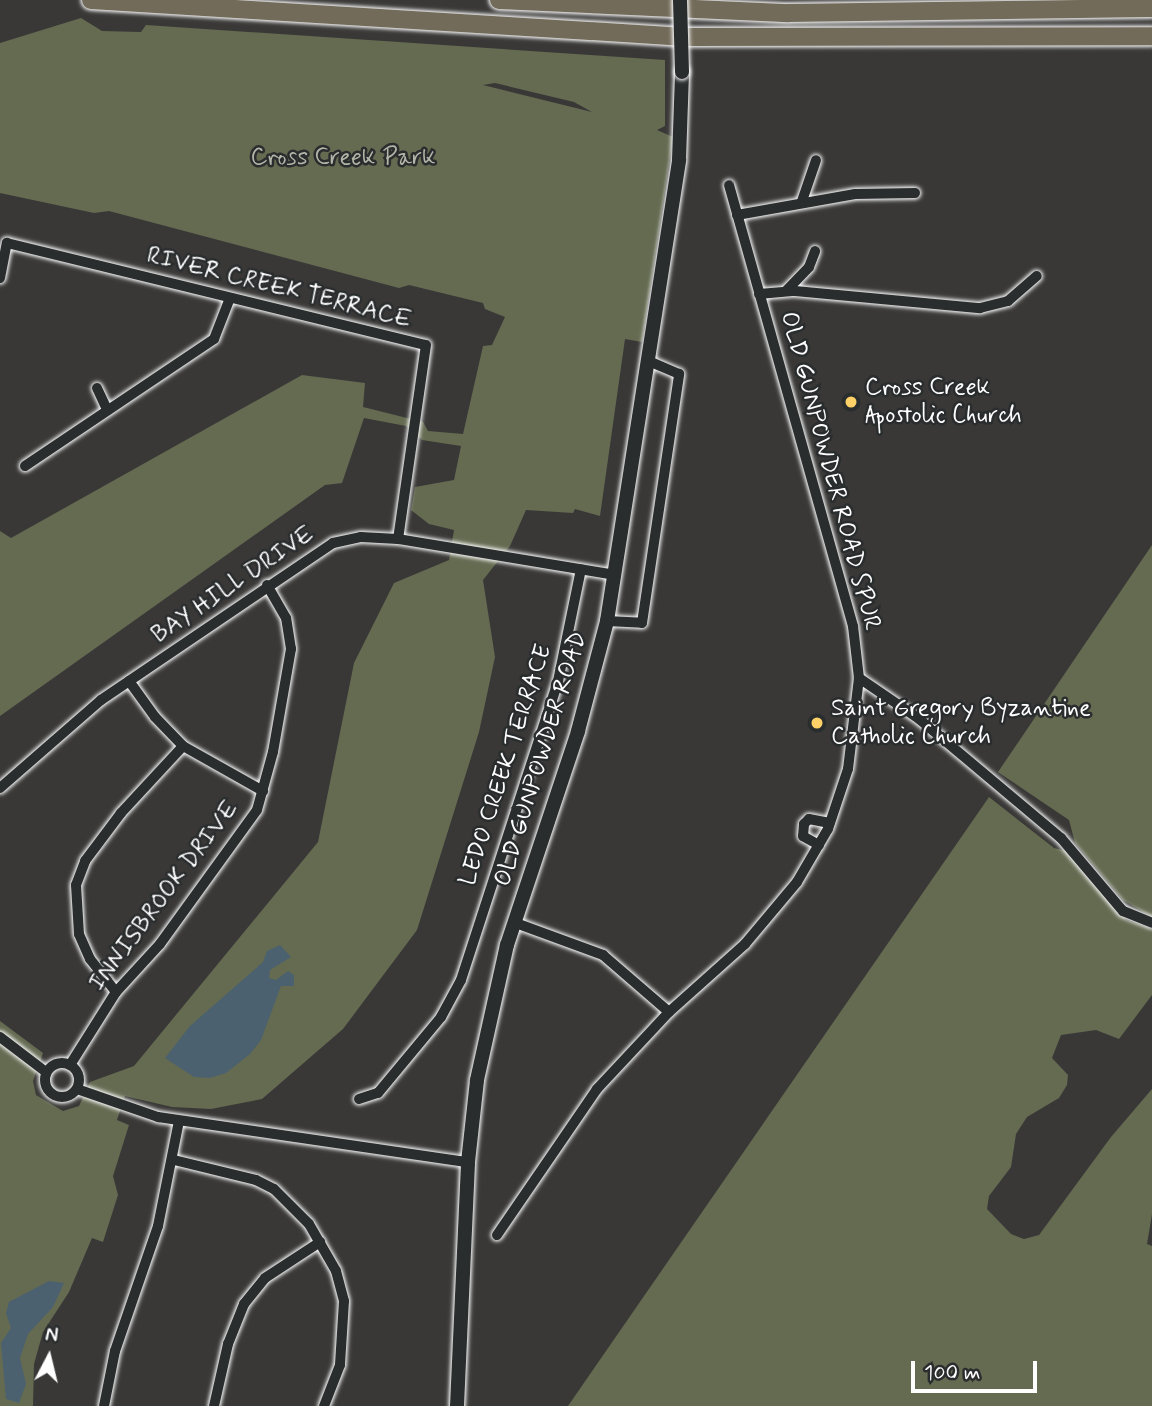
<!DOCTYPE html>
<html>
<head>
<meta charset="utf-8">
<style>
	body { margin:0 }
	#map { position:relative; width:1152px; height:1406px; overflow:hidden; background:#393837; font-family:Mynerve,sans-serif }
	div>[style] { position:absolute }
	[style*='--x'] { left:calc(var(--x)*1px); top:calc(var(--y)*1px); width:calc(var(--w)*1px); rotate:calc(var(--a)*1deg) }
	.green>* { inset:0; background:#646b51 }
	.water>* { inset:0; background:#4c616f }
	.roads { filter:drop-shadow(0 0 2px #fff) drop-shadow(0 0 2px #fff) }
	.street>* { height:10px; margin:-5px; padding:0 5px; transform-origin:5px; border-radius:5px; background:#2a2d2e }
	.street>.ring { margin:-5px; padding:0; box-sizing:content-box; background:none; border:10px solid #2a2d2e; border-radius:50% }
	.secondary>* { height:14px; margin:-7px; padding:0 7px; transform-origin:7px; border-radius:7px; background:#2a2d2e }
	.highway>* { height:18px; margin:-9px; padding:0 9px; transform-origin:9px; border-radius:9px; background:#736b5a }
	.bridges { filter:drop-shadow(0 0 2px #fff) drop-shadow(0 0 2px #fff) }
	.secondary-bridge>* { height:14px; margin:-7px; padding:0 7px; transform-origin:7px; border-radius:7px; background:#2a2d2e }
	.dots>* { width:19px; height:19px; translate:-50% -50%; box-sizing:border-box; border:4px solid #2a2d2e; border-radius:50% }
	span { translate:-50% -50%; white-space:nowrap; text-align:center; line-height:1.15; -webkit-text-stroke:5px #2a2d2e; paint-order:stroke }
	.park-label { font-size:24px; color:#b2b5a8 }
	.street-label { font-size:24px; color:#fff }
	.poi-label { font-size:24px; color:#fff }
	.left { translate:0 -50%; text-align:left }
	.north { position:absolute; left:14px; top:1322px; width:70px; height:70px; -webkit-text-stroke:5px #2a2d2e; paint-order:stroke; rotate:7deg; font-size:19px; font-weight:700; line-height:28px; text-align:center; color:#fff }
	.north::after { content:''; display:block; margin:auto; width:24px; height:32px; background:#fff; clip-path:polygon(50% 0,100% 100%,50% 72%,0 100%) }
	.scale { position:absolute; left:911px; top:1361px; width:126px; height:32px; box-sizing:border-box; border:4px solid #fff; border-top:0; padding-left:9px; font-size:21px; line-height:24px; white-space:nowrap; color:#fff; -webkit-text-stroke:5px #2a2d2e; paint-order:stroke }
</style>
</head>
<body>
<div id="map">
	<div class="green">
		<div style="clip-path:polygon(evenodd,81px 18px,102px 31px,141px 32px,146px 25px,665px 60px,665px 126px,657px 130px,673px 137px,642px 342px,625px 339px,600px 516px,575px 509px,573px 513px,526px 510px,510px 546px,483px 580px,495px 657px,479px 732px,417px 930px,343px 1029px,262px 1099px,211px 1109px,172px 1107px,125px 1096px,117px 1120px,129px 1125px,113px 1176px,118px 1195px,103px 1242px,92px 1238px,69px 1292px,43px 1332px,34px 1364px,33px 1406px,0 1406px,0 1021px,43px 1053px,33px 1081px,36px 1095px,63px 1111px,79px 1106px,90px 1082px,134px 1066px,318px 842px,354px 663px,394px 583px,449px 560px,454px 530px,429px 524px,411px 510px,415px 487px,454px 480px,461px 446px,422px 440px,406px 426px,364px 418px,342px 483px,325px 485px,0 716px,0 531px,11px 538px,302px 375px,365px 383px,363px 407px,423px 422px,428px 431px,463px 434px,483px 346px,492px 345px,505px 317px,485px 309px,483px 303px,409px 285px,399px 288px,109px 211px,94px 213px,0 193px,0 43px,81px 18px,495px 83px,574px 102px,592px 112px,483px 85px,495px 83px)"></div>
		<div style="clip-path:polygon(1152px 545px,1152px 917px,1123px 900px,1102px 875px,1075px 843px,1069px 820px,998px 772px)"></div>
		<div style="clip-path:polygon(989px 797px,1054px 848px,1067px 851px,1126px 920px,1152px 929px,1152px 995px,1119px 1039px,1096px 1030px,1061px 1035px,1052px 1058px,1068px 1075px,1067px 1085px,1059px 1098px,1027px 1117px,1016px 1134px,1011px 1167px,989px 1196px,987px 1209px,1011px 1234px,1024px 1239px,1039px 1235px,1111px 1137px,1152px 1089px,1152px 1214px,1147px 1244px,1152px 1246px,1152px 1406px,568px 1406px)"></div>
	</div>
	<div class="water">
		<div style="clip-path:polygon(280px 945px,291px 957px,270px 970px,269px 978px,276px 980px,288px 971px,294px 975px,294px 986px,281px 986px,261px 1040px,250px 1054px,226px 1073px,210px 1078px,194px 1077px,165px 1058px,190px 1026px,263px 962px,267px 951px)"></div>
		<div style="clip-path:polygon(49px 1281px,64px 1283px,53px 1307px,28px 1334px,20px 1358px,26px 1384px,19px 1403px,6px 1399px,1px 1343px,11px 1328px,6px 1313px,9px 1302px)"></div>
	</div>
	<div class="roads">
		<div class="street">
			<div style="--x:802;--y:201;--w:43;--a:-71.1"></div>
			<div style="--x:737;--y:215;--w:120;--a:-10.1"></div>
			<div style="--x:855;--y:194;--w:60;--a:-1"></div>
			<div style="--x:0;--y:278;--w:36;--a:-79"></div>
			<div style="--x:7;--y:243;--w:431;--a:13.7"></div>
			<div style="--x:426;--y:345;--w:196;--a:98.2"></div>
			<div style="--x:786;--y:291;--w:33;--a:-46"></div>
			<div style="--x:809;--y:267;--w:17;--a:-69"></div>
			<div style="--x:759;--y:294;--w:36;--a:-5"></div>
			<div style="--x:795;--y:291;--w:186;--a:5.3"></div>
			<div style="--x:980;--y:308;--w:29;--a:-14"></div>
			<div style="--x:1008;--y:301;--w:38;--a:-41"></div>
			<div style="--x:97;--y:388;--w:23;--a:65"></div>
			<div style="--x:25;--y:466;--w:228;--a:-33.9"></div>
			<div style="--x:214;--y:339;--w:44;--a:-68.7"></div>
			<div style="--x:607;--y:621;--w:35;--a:3"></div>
			<div style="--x:642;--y:623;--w:252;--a:-81.5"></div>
			<div style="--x:679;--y:374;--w:34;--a:-157"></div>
			<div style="--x:859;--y:678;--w:73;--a:34.3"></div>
			<div style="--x:919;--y:719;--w:185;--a:40"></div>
			<div style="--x:1061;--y:838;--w:96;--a:49.7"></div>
			<div style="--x:1123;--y:911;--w:31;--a:22"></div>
			<div style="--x:129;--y:681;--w:44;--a:54.2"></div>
			<div style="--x:155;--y:717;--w:40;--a:46"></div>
			<div style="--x:183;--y:746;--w:92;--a:29.4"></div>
			<div style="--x:0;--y:788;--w:134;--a:-41.1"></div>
			<div style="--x:101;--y:700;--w:280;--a:-34.1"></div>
			<div style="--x:333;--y:543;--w:29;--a:-12"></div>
			<div style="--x:361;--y:537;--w:37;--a:3"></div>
			<div style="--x:398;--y:539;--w:220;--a:9.4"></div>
			<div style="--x:819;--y:845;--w:18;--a:-151"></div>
			<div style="--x:803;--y:836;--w:12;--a:-85"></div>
			<div style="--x:804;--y:824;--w:7;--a:-45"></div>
			<div style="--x:809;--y:819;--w:21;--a:11"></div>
			<div style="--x:513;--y:922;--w:96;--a:20.1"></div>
			<div style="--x:603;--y:955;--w:87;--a:40.8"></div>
			<div style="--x:116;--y:992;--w:42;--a:-128.2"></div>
			<div style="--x:90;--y:959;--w:27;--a:-114"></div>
			<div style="--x:79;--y:934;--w:49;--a:-93.5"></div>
			<div style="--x:76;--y:885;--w:26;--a:-69"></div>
			<div style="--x:85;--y:861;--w:60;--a:-53.1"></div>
			<div style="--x:121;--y:813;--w:91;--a:-47.2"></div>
			<div style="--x:0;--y:1037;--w:58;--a:37.3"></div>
			<div class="ring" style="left:45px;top:1063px;width:24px;height:24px"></div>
			<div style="--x:70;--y:1065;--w:86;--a:-57.8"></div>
			<div style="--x:116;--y:992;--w:65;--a:-47.5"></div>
			<div style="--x:160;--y:944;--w:165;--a:-54.1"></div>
			<div style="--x:257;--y:810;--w:60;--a:-74.6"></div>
			<div style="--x:273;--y:752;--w:105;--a:-80.1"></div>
			<div style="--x:291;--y:649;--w:31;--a:-99"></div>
			<div style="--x:286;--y:618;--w:38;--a:-120"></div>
			<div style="--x:77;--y:1089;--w:86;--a:19.1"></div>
			<div style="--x:158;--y:1117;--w:313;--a:8.3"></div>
			<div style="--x:359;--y:1099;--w:20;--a:-18"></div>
			<div style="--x:378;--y:1093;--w:99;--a:-50.3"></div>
			<div style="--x:441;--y:1017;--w:42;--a:-61.6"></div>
			<div style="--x:461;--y:980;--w:314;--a:-72"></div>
			<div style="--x:558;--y:681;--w:114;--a:-78.4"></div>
			<div style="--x:174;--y:1160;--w:84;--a:13.7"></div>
			<div style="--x:256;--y:1180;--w:20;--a:27"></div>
			<div style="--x:274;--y:1189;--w:49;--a:45"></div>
			<div style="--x:309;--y:1224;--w:54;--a:60.1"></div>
			<div style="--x:336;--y:1271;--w:31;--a:75"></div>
			<div style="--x:344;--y:1301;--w:64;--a:93.6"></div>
			<div style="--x:340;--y:1365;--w:44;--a:111.3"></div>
			<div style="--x:497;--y:1235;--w:177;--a:-55.6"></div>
			<div style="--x:597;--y:1089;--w:105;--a:-46.9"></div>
			<div style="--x:669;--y:1012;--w:102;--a:-41.8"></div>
			<div style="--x:745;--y:944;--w:81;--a:-50"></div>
			<div style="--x:797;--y:882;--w:61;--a:-59.7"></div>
			<div style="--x:828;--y:829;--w:63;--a:-71.6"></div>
			<div style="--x:848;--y:769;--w:92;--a:-83.1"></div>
			<div style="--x:859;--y:678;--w:52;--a:-96.6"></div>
			<div style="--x:853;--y:626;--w:458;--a:-105.7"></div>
			<div style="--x:104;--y:1406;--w:56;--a:-78.7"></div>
			<div style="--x:115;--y:1351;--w:132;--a:-71"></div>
			<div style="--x:158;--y:1226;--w:107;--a:-78.7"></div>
			<div style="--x:214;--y:1406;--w:64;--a:-77.3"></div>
			<div style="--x:228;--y:1344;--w:43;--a:-68.2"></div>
			<div style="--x:244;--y:1304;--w:33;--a:-51"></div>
			<div style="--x:265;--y:1278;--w:66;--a:-33.2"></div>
		</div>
		<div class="secondary">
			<div style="--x:457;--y:1406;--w:244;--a:-87.4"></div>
			<div style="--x:468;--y:1162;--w:82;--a:-83.7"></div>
			<div style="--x:477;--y:1080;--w:138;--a:-77.5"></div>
			<div style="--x:507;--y:945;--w:225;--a:-71.6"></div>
			<div style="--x:578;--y:731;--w:114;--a:-75.2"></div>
			<div style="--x:607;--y:621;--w:467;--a:-81.1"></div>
			<div style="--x:679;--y:160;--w:88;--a:-88"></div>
		</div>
		<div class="highway">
			<div style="--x:91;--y:0;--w:595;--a:3.56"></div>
			<div style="--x:685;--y:37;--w:467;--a:-0.1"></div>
			<div style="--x:499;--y:0;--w:290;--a:2.6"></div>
			<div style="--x:789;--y:13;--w:363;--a:-0.8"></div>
		</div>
	</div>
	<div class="bridges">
		<div class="secondary-bridge">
			<div style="--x:680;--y:0;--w:72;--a:88.4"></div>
		</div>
	</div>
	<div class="dots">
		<div style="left:851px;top:402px;background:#ffd166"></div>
		<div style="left:817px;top:723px;background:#ffd166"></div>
	</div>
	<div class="park-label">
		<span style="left:343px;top:158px">Cross Creek Park</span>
	</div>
	<div class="street-label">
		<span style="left:279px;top:288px;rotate:14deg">RIVER CREEK TERRACE</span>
		<span style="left:830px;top:471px;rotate:75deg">OLD GUNPOWDER ROAD SPUR</span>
		<span style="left:233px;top:585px;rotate:-34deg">BAY HILL DRIVE</span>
		<span style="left:541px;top:759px;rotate:-73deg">OLD GUNPOWDER ROAD</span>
		<span style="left:506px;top:765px;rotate:-72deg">LEDO CREEK TERRACE</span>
		<span style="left:164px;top:896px;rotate:-53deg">INNISBROOK DRIVE</span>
	</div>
	<div class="poi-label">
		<span class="left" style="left:865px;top:402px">Cross Creek<br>Apostolic Church</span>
		<span class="left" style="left:831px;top:723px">Saint Gregory Byzantine<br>Catholic Church</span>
	</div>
	<div class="north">N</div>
	<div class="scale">100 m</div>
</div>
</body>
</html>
